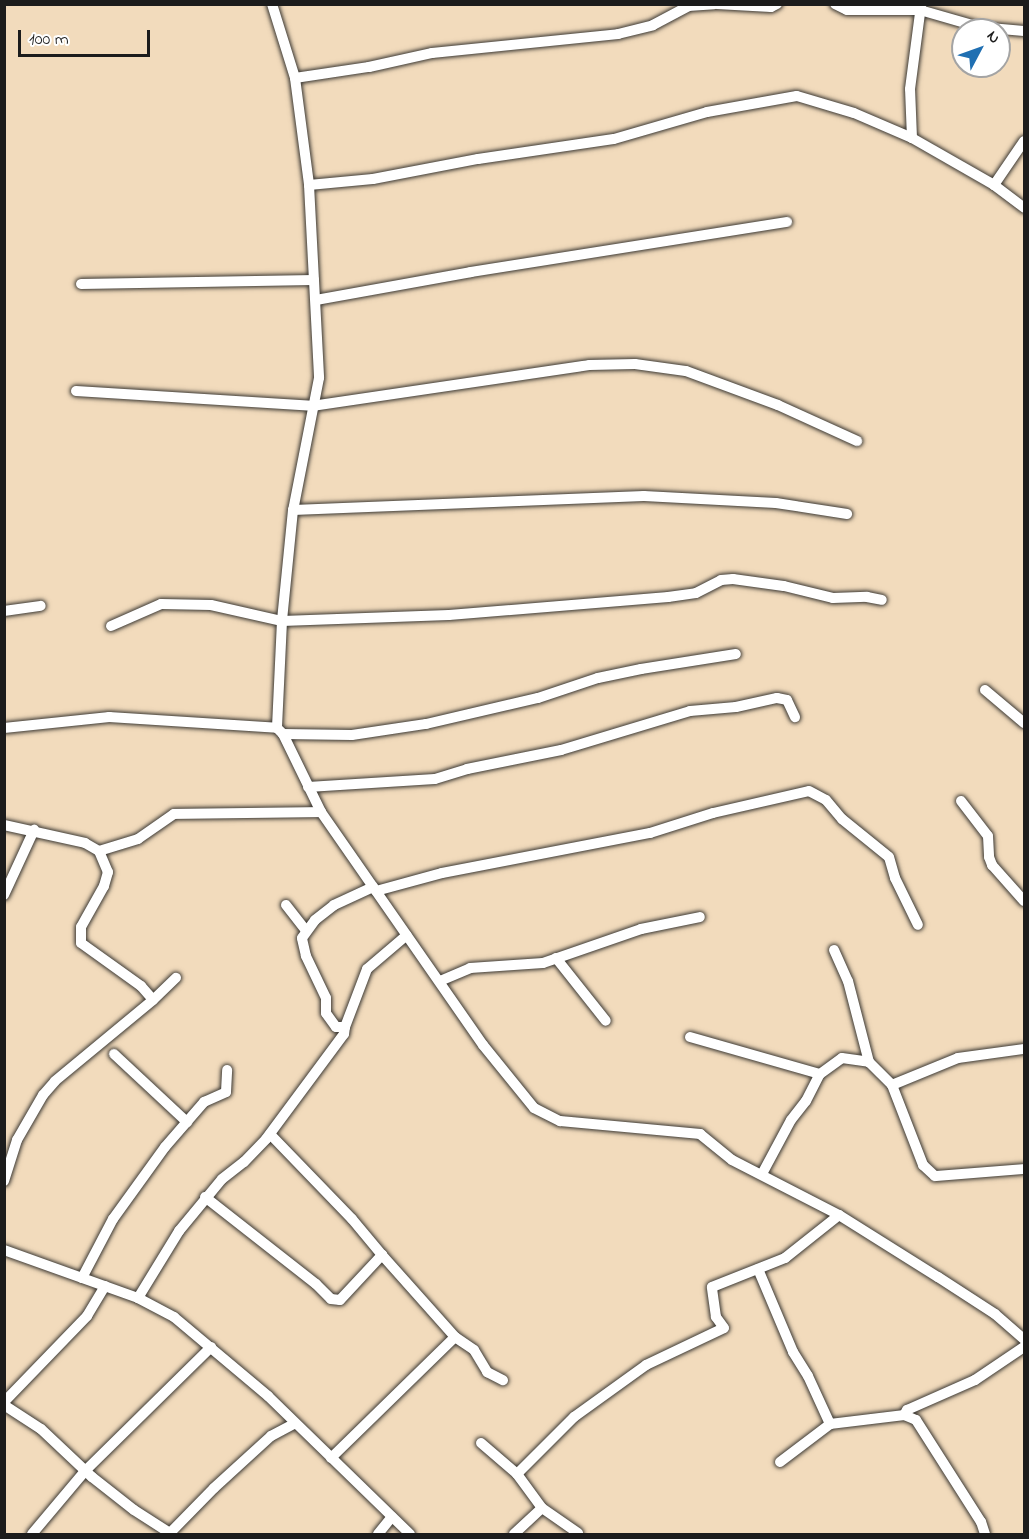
<!DOCTYPE html>
<html>
<head>
<meta charset="utf-8">
<style>
	body { margin:0 }
	#map { position:relative; width:1029px; height:1539px; overflow:hidden; background:#f2dbbc; font-family:"Indie Flower",sans-serif }
	div>[style] { position:absolute }
	[style*='--x'] { left:calc(var(--x)*1px); top:calc(var(--y)*1px); width:calc(var(--w)*1px); rotate:calc(var(--a)*1deg) }
	.roads { filter:drop-shadow(0 0 2px #3c3934) drop-shadow(0 0 2px #3c3934) }
	.minor>* { height:10px; margin:-5px; padding:0 5px; transform-origin:5px; border-radius:5px; background:#fff }
	span { translate:-50% -50%; white-space:nowrap; text-align:center; line-height:1.15; -webkit-text-stroke:6px #fff; paint-order:stroke }
	.frame { position:absolute; inset:0; border:6px solid #1c1c1c; pointer-events:none }
	.north { position:absolute; left:951px; top:18px; width:60px; height:60px; box-sizing:border-box; background:#fff; border:2px solid #a4a4a4; border-radius:50%; rotate:49deg; font-size:16px; font-weight:700; line-height:24px; text-align:center; color:#1c1c1c }
	.north::after { content:''; display:block; margin:auto; width:21px; height:27px; background:#1f6fb2; clip-path:polygon(50% 0,100% 100%,50% 72%,0 100%) }
	.scale { position:absolute; left:18px; top:30px; width:132px; height:27px; box-sizing:border-box; border:3px solid #1c1c1c; border-top:0; padding-left:8px; font-size:18px; line-height:21px; white-space:nowrap; color:#1c1c1c; -webkit-text-stroke:4px #fff; paint-order:stroke }
</style>
</head>
<body>
<div id="map">
	<div class="roads">
		<div class="minor">
			<div style="--x:272;--y:4;--w:77;--a:72.7"></div>
			<div style="--x:295;--y:78;--w:108;--a:82.5"></div>
			<div style="--x:309;--y:185;--w:193;--a:87"></div>
			<div style="--x:319;--y:378;--w:135;--a:101.1"></div>
			<div style="--x:293;--y:510;--w:112;--a:95.7"></div>
			<div style="--x:282;--y:621;--w:107;--a:92.7"></div>
			<div style="--x:277;--y:728;--w:8;--a:45"></div>
			<div style="--x:283;--y:734;--w:87;--a:64"></div>
			<div style="--x:321;--y:812;--w:284;--a:55.2"></div>
			<div style="--x:483;--y:1045;--w:81;--a:51"></div>
			<div style="--x:534;--y:1108;--w:29;--a:27"></div>
			<div style="--x:560;--y:1121;--w:141;--a:5.3"></div>
			<div style="--x:700;--y:1134;--w:41;--a:39.1"></div>
			<div style="--x:732;--y:1160;--w:120;--a:27.2"></div>
			<div style="--x:839;--y:1215;--w:117;--a:32.1"></div>
			<div style="--x:938;--y:1277;--w:68;--a:33"></div>
			<div style="--x:995;--y:1314;--w:38;--a:41"></div>
			<div style="--x:717;--y:4;--w:54;--a:3.2"></div>
			<div style="--x:771;--y:7;--w:7;--a:-27"></div>
			<div style="--x:835;--y:4;--w:13;--a:27"></div>
			<div style="--x:847;--y:10;--w:73;--a:0"></div>
			<div style="--x:920;--y:10;--w:61;--a:16.1"></div>
			<div style="--x:979;--y:27;--w:45;--a:5.1"></div>
			<div style="--x:295;--y:78;--w:75;--a:-8.5"></div>
			<div style="--x:369;--y:67;--w:65;--a:-12.5"></div>
			<div style="--x:432;--y:53;--w:187;--a:-5.8"></div>
			<div style="--x:618;--y:34;--w:36;--a:-14"></div>
			<div style="--x:653;--y:25;--w:40;--a:-28"></div>
			<div style="--x:688;--y:6;--w:26;--a:-4"></div>
			<div style="--x:912;--y:138;--w:49;--a:-92.3"></div>
			<div style="--x:910;--y:89;--w:85;--a:-82.5"></div>
			<div style="--x:309;--y:185;--w:64;--a:-5.4"></div>
			<div style="--x:373;--y:179;--w:107;--a:-10.8"></div>
			<div style="--x:478;--y:159;--w:137;--a:-8.4"></div>
			<div style="--x:614;--y:139;--w:97;--a:-16.2"></div>
			<div style="--x:707;--y:112;--w:91;--a:-10.1"></div>
			<div style="--x:797;--y:96;--w:59;--a:16.6"></div>
			<div style="--x:854;--y:113;--w:63;--a:23.3"></div>
			<div style="--x:912;--y:138;--w:95;--a:29.8"></div>
			<div style="--x:994;--y:185;--w:38;--a:37"></div>
			<div style="--x:994;--y:185;--w:53;--a:-55.7"></div>
			<div style="--x:81;--y:284;--w:233;--a:-1"></div>
			<div style="--x:316;--y:300;--w:158;--a:-10.2"></div>
			<div style="--x:471;--y:272;--w:320;--a:-9"></div>
			<div style="--x:76;--y:391;--w:236;--a:3.6"></div>
			<div style="--x:312;--y:406;--w:280;--a:-8.4"></div>
			<div style="--x:589;--y:365;--w:46;--a:-1.2"></div>
			<div style="--x:635;--y:364;--w:51;--a:7.8"></div>
			<div style="--x:686;--y:371;--w:98;--a:20.3"></div>
			<div style="--x:778;--y:405;--w:87;--a:24.5"></div>
			<div style="--x:293;--y:510;--w:351;--a:-2.3"></div>
			<div style="--x:644;--y:496;--w:132;--a:3"></div>
			<div style="--x:776;--y:503;--w:72;--a:8.8"></div>
			<div style="--x:4;--y:611;--w:37;--a:-8"></div>
			<div style="--x:111;--y:626;--w:55;--a:-23.7"></div>
			<div style="--x:161;--y:604;--w:50;--a:1.1"></div>
			<div style="--x:211;--y:605;--w:73;--a:12.7"></div>
			<div style="--x:282;--y:621;--w:167;--a:-2.1"></div>
			<div style="--x:449;--y:615;--w:220;--a:-4.7"></div>
			<div style="--x:668;--y:597;--w:28;--a:-8"></div>
			<div style="--x:696;--y:593;--w:28;--a:-27"></div>
			<div style="--x:721;--y:580;--w:12;--a:-5"></div>
			<div style="--x:733;--y:579;--w:51;--a:7.8"></div>
			<div style="--x:784;--y:586;--w:50;--a:13.8"></div>
			<div style="--x:833;--y:598;--w:34;--a:-2"></div>
			<div style="--x:867;--y:597;--w:15;--a:11"></div>
			<div style="--x:985;--y:690;--w:51;--a:40.2"></div>
			<div style="--x:4;--y:728;--w:106;--a:-6"></div>
			<div style="--x:109;--y:717;--w:168;--a:3.7"></div>
			<div style="--x:283;--y:734;--w:69;--a:0.8"></div>
			<div style="--x:352;--y:735;--w:75;--a:-8.5"></div>
			<div style="--x:426;--y:724;--w:115;--a:-13.1"></div>
			<div style="--x:538;--y:698;--w:63;--a:-18.4"></div>
			<div style="--x:598;--y:678;--w:44;--a:-11.8"></div>
			<div style="--x:641;--y:669;--w:96;--a:-9"></div>
			<div style="--x:308;--y:787;--w:127;--a:-3.6"></div>
			<div style="--x:435;--y:779;--w:34;--a:-17"></div>
			<div style="--x:467;--y:769;--w:96;--a:-11.4"></div>
			<div style="--x:561;--y:750;--w:135;--a:-16.8"></div>
			<div style="--x:690;--y:711;--w:46;--a:-5"></div>
			<div style="--x:736;--y:707;--w:42;--a:-12.4"></div>
			<div style="--x:777;--y:698;--w:10;--a:11"></div>
			<div style="--x:787;--y:700;--w:19;--a:65"></div>
			<div style="--x:961;--y:801;--w:44;--a:52.4"></div>
			<div style="--x:988;--y:836;--w:21;--a:87"></div>
			<div style="--x:989;--y:857;--w:9;--a:69"></div>
			<div style="--x:992;--y:865;--w:48;--a:48.4"></div>
			<div style="--x:4;--y:825;--w:83;--a:12.5"></div>
			<div style="--x:85;--y:843;--w:16;--a:30"></div>
			<div style="--x:99;--y:851;--w:23;--a:67"></div>
			<div style="--x:108;--y:872;--w:15;--a:106"></div>
			<div style="--x:104;--y:886;--w:47;--a:119.3"></div>
			<div style="--x:81;--y:927;--w:16;--a:90"></div>
			<div style="--x:81;--y:943;--w:74;--a:35.6"></div>
			<div style="--x:141;--y:986;--w:18;--a:49"></div>
			<div style="--x:99;--y:851;--w:41;--a:-17.1"></div>
			<div style="--x:138;--y:839;--w:44;--a:-34.8"></div>
			<div style="--x:174;--y:814;--w:147;--a:-0.8"></div>
			<div style="--x:376;--y:891;--w:68;--a:-15.3"></div>
			<div style="--x:442;--y:873;--w:212;--a:-10.9"></div>
			<div style="--x:650;--y:833;--w:66;--a:-17.6"></div>
			<div style="--x:713;--y:813;--w:98;--a:-12.9"></div>
			<div style="--x:809;--y:791;--w:19;--a:28"></div>
			<div style="--x:826;--y:800;--w:25;--a:50"></div>
			<div style="--x:842;--y:819;--w:60;--a:39"></div>
			<div style="--x:889;--y:857;--w:22;--a:74"></div>
			<div style="--x:895;--y:878;--w:52;--a:63.9"></div>
			<div style="--x:4;--y:895;--w:72;--a:-65.2"></div>
			<div style="--x:286;--y:905;--w:33;--a:52"></div>
			<div style="--x:834;--y:950;--w:34;--a:66"></div>
			<div style="--x:848;--y:981;--w:84;--a:75.5"></div>
			<div style="--x:869;--y:1062;--w:33;--a:45"></div>
			<div style="--x:892;--y:1085;--w:86;--a:68.8"></div>
			<div style="--x:923;--y:1165;--w:16;--a:43"></div>
			<div style="--x:935;--y:1176;--w:89;--a:-4.5"></div>
			<div style="--x:556;--y:958;--w:80;--a:51.6"></div>
			<div style="--x:440;--y:981;--w:33;--a:-23"></div>
			<div style="--x:470;--y:968;--w:73;--a:-3.9"></div>
			<div style="--x:543;--y:963;--w:104;--a:-19.1"></div>
			<div style="--x:641;--y:929;--w:60;--a:-11.5"></div>
			<div style="--x:345;--y:1027;--w:62;--a:-69.2"></div>
			<div style="--x:367;--y:969;--w:52;--a:-40.4"></div>
			<div style="--x:690;--y:1037;--w:135;--a:15.9"></div>
			<div style="--x:114;--y:1054;--w:100;--a:43"></div>
			<div style="--x:892;--y:1085;--w:71;--a:-22.2"></div>
			<div style="--x:958;--y:1058;--w:67;--a:-7.8"></div>
			<div style="--x:762;--y:1174;--w:61;--a:-61.8"></div>
			<div style="--x:791;--y:1120;--w:24;--a:-52"></div>
			<div style="--x:806;--y:1101;--w:30;--a:-63"></div>
			<div style="--x:820;--y:1074;--w:27;--a:-36"></div>
			<div style="--x:842;--y:1058;--w:27;--a:8"></div>
			<div style="--x:4;--y:1181;--w:43;--a:-72.4"></div>
			<div style="--x:17;--y:1140;--w:52;--a:-60"></div>
			<div style="--x:43;--y:1095;--w:18;--a:-49"></div>
			<div style="--x:55;--y:1081;--w:127;--a:-39.6"></div>
			<div style="--x:153;--y:1000;--w:32;--a:-44"></div>
			<div style="--x:205;--y:1197;--w:141;--a:38.1"></div>
			<div style="--x:316;--y:1284;--w:21;--a:45"></div>
			<div style="--x:331;--y:1299;--w:9;--a:6"></div>
			<div style="--x:340;--y:1300;--w:62;--a:-47"></div>
			<div style="--x:382;--y:1255;--w:47;--a:-129.8"></div>
			<div style="--x:352;--y:1219;--w:118;--a:-134"></div>
			<div style="--x:4;--y:1250;--w:142;--a:19.7"></div>
			<div style="--x:138;--y:1298;--w:41;--a:27.8"></div>
			<div style="--x:174;--y:1317;--w:123;--a:40"></div>
			<div style="--x:268;--y:1396;--w:198;--a:44.2"></div>
			<div style="--x:382;--y:1255;--w:110;--a:48.3"></div>
			<div style="--x:455;--y:1337;--w:23;--a:34"></div>
			<div style="--x:474;--y:1350;--w:26;--a:59"></div>
			<div style="--x:487;--y:1372;--w:18;--a:27"></div>
			<div style="--x:758;--y:1269;--w:90;--a:67.1"></div>
			<div style="--x:793;--y:1352;--w:28;--a:58"></div>
			<div style="--x:808;--y:1376;--w:53;--a:65.4"></div>
			<div style="--x:82;--y:1278;--w:67;--a:-62.3"></div>
			<div style="--x:113;--y:1219;--w:89;--a:-54.2"></div>
			<div style="--x:165;--y:1147;--w:60;--a:-49.1"></div>
			<div style="--x:204;--y:1102;--w:24;--a:-24"></div>
			<div style="--x:226;--y:1092;--w:22;--a:-87"></div>
			<div style="--x:138;--y:1298;--w:79;--a:-58.5"></div>
			<div style="--x:179;--y:1231;--w:67;--a:-50.4"></div>
			<div style="--x:222;--y:1179;--w:28;--a:-38"></div>
			<div style="--x:244;--y:1162;--w:32;--a:-46"></div>
			<div style="--x:266;--y:1139;--w:131;--a:-53.4"></div>
			<div style="--x:344;--y:1034;--w:7;--a:-82"></div>
			<div style="--x:345;--y:1027;--w:9;--a:180"></div>
			<div style="--x:336;--y:1027;--w:17;--a:-126"></div>
			<div style="--x:326;--y:1013;--w:15;--a:-90"></div>
			<div style="--x:326;--y:998;--w:47;--a:-115.5"></div>
			<div style="--x:306;--y:956;--w:18;--a:-103"></div>
			<div style="--x:302;--y:938;--w:22;--a:-54"></div>
			<div style="--x:315;--y:920;--w:24;--a:-38"></div>
			<div style="--x:334;--y:905;--w:43;--a:-24.8"></div>
			<div style="--x:4;--y:1402;--w:120;--a:-46"></div>
			<div style="--x:87;--y:1316;--w:35;--a:-59"></div>
			<div style="--x:4;--y:1405;--w:44;--a:33"></div>
			<div style="--x:41;--y:1429;--w:70;--a:43.3"></div>
			<div style="--x:92;--y:1477;--w:53;--a:38.2"></div>
			<div style="--x:134;--y:1510;--w:43;--a:32.6"></div>
			<div style="--x:481;--y:1443;--w:48;--a:40.7"></div>
			<div style="--x:517;--y:1474;--w:42;--a:53.7"></div>
			<div style="--x:542;--y:1508;--w:44;--a:34.8"></div>
			<div style="--x:331;--y:1458;--w:173;--a:-44.3"></div>
			<div style="--x:780;--y:1462;--w:63;--a:-37.2"></div>
			<div style="--x:830;--y:1424;--w:75;--a:-6.9"></div>
			<div style="--x:517;--y:1474;--w:81;--a:-45"></div>
			<div style="--x:574;--y:1417;--w:89;--a:-35.8"></div>
			<div style="--x:646;--y:1365;--w:86;--a:-25.4"></div>
			<div style="--x:724;--y:1328;--w:14;--a:-126"></div>
			<div style="--x:716;--y:1317;--w:30;--a:-98"></div>
			<div style="--x:712;--y:1287;--w:79;--a:-21.7"></div>
			<div style="--x:785;--y:1258;--w:69;--a:-38.5"></div>
			<div style="--x:32;--y:1534;--w:82;--a:-49.9"></div>
			<div style="--x:85;--y:1471;--w:177;--a:-44.5"></div>
			<div style="--x:169;--y:1534;--w:64;--a:-45.6"></div>
			<div style="--x:214;--y:1488;--w:77;--a:-42.4"></div>
			<div style="--x:271;--y:1436;--w:27;--a:-28"></div>
			<div style="--x:378;--y:1534;--w:22;--a:-51"></div>
			<div style="--x:514;--y:1534;--w:38;--a:-43"></div>
			<div style="--x:985;--y:1534;--w:13;--a:-108"></div>
			<div style="--x:981;--y:1522;--w:121;--a:-122.5"></div>
			<div style="--x:916;--y:1420;--w:13;--a:-157"></div>
			<div style="--x:904;--y:1415;--w:6;--a:-59"></div>
			<div style="--x:907;--y:1410;--w:74;--a:-23.8"></div>
			<div style="--x:975;--y:1380;--w:59;--a:-34"></div>
		</div>
	</div>
	<div class="frame"></div>
	<div class="north">N</div>
	<div class="scale">100 m</div>
</div>
</body>
</html>
